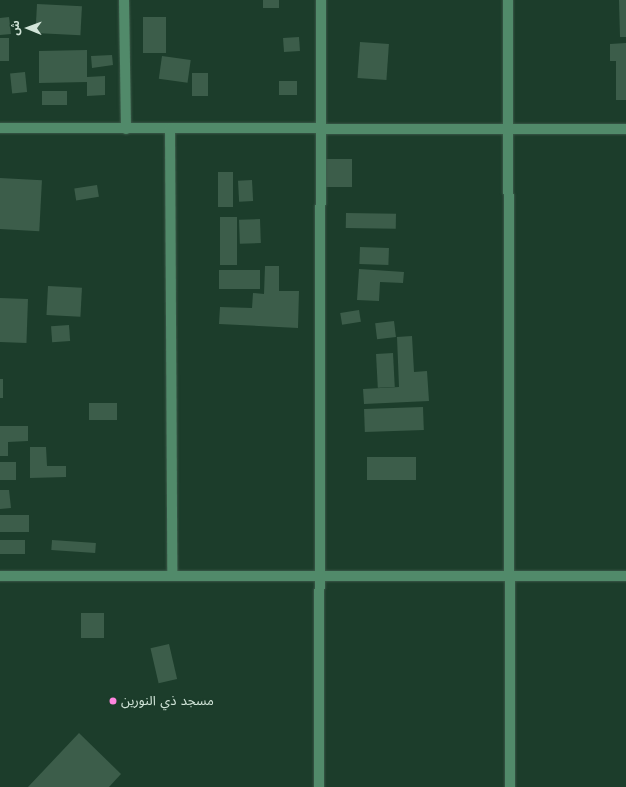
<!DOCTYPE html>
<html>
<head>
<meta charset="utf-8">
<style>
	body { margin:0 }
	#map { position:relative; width:626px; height:787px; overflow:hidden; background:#1c3d2b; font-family:"Work Sans","Noto Sans Arabic",sans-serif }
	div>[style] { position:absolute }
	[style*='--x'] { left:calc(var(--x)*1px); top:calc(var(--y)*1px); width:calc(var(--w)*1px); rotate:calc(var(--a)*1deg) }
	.building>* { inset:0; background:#3c5d4a; transform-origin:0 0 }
	.roads { filter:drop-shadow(0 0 1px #3d5b4a) drop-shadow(0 0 1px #3d5b4a) }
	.minor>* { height:10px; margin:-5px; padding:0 5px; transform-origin:5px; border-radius:5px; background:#518a6a }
	.dots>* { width:11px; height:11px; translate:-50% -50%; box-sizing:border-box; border:2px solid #1c3d2b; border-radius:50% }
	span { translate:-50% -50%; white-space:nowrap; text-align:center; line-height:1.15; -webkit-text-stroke:3.5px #1c3d2b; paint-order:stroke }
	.poi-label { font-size:13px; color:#d2e5d9 }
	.left { translate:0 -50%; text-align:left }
	.north { position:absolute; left:8px; top:8px; width:40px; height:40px; -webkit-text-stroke:3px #1c3d2b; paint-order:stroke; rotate:271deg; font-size:11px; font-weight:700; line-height:16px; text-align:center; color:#d2e5d9 }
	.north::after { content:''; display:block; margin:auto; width:14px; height:18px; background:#d2e5d9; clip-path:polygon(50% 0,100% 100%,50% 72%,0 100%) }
</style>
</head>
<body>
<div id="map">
	<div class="building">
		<div style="left:263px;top:0;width:16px;height:8px"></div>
		<div style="clip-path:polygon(619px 0,626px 0,626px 37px,620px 37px)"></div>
		<div style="left:37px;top:4px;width:45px;height:29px;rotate:3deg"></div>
		<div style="clip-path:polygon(9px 17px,11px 34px,0 35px,0 18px)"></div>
		<div style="left:143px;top:17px;width:23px;height:36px"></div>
		<div style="left:299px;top:37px;width:14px;height:16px;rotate:86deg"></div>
		<div style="left:0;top:38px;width:9px;height:23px"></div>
		<div style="left:360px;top:42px;width:29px;height:36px;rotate:4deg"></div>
		<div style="clip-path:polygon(626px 43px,626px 100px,616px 100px,616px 61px,610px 61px,610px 44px)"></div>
		<div style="clip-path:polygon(87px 50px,87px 77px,105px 76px,105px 95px,87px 96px,87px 82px,39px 83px,39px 51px)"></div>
		<div style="clip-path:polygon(112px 55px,113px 65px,92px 68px,91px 56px)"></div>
		<div style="left:162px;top:56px;width:29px;height:23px;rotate:8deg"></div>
		<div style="left:25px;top:72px;width:20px;height:15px;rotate:84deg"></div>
		<div style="left:192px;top:73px;width:16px;height:23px"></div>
		<div style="left:279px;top:81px;width:18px;height:14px"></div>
		<div style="left:42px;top:91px;width:25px;height:14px"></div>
		<div style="left:326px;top:159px;width:26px;height:28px"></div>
		<div style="left:218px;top:172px;width:15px;height:35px"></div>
		<div style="left:0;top:178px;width:42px;height:51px;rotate:3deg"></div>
		<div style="left:252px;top:180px;width:21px;height:14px;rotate:87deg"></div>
		<div style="left:97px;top:185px;width:12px;height:23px;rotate:81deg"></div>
		<div style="left:346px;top:213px;width:50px;height:15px;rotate:1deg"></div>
		<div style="left:220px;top:217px;width:17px;height:48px"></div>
		<div style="left:260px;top:219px;width:24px;height:21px;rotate:88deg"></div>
		<div style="left:360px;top:247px;width:29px;height:17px;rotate:2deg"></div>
		<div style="clip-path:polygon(265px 266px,279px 266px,279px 291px,299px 291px,298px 328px,219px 324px,220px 307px,252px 308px,253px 293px,264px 294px)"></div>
		<div style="clip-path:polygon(359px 269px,404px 272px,403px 283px,380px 282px,379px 301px,357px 300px)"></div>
		<div style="left:219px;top:270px;width:41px;height:19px"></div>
		<div style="left:48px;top:286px;width:34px;height:29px;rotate:3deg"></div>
		<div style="left:0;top:298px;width:28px;height:44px;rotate:2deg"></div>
		<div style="left:359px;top:310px;width:12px;height:19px;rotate:81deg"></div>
		<div style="left:394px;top:321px;width:16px;height:19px;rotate:83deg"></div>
		<div style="left:69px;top:325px;width:16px;height:18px;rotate:86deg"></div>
		<div style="clip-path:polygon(412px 336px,414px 372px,427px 371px,429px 401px,364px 404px,363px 389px,399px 387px,397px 337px)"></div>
		<div style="left:393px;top:353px;width:34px;height:17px;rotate:87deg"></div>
		<div style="left:0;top:379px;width:3px;height:19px"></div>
		<div style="left:89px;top:403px;width:28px;height:17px"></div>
		<div style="left:423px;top:407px;width:23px;height:59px;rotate:88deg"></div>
		<div style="clip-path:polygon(0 426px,28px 426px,28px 441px,8px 442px,8px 456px,0 456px)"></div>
		<div style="clip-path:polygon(30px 447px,46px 447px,47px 466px,66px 466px,66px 477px,30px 478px)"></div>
		<div style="left:367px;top:457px;width:49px;height:23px"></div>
		<div style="left:0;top:462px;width:16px;height:18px"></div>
		<div style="clip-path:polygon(0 490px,9px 490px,11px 508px,0 509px)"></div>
		<div style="left:0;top:515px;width:29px;height:17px"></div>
		<div style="left:0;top:540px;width:25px;height:14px"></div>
		<div style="left:52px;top:540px;width:44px;height:10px;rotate:4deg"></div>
		<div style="left:81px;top:613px;width:23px;height:25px"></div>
		<div style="left:169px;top:644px;width:36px;height:19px;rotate:77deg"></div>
		<div style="clip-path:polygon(79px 733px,121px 774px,109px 787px,28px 787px)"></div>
	</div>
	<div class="roads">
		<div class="minor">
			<div style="--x:124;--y:0;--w:129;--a:89.1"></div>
			<div style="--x:508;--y:0;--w:787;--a:89.85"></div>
			<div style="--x:0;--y:128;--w:626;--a:0.09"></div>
			<div style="--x:170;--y:128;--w:446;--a:89.7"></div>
			<div style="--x:0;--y:576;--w:626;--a:0"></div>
			<div style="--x:319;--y:787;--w:787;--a:-89.85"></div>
		</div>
	</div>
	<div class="dots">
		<div style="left:113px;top:701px;background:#ff85df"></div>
	</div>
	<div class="poi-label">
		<span class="left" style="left:121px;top:701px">مسجد ذي النورين</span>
	</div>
	<div class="north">ش</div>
</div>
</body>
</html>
